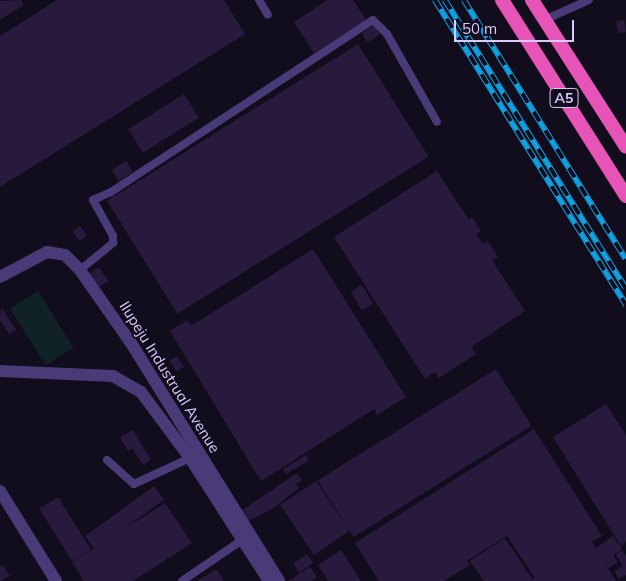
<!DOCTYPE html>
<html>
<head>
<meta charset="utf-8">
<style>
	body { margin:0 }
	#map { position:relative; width:626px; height:581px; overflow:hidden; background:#120d1c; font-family:Mulish,sans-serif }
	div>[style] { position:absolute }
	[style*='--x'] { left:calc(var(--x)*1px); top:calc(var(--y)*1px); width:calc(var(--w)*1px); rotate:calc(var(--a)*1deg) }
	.green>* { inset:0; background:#102225; transform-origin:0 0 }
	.building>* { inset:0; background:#281a3c; transform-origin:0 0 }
	.service>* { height:8px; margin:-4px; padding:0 4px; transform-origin:4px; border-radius:4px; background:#493b78 }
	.minor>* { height:12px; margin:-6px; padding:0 6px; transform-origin:6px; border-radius:6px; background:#493b78 }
	.trunk>* { height:14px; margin:-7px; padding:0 7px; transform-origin:7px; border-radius:7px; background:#e654b8 }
	.rail>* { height:5.5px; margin-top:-2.75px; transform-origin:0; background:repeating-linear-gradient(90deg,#120d1c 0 11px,#0fa3e4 0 22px); box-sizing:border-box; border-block:1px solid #0fa3e4 }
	span { translate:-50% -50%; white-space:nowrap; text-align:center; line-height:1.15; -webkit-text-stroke:4px #120d1c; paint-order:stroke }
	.shield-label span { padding:1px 4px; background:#120d1c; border:1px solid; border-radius:4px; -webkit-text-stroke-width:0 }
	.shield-label { font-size:14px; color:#dacbfc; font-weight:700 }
	.street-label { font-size:15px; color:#dacbfc }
	.scale { position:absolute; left:454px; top:20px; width:120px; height:22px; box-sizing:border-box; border:2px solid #dacbfc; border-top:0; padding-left:6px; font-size:15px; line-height:18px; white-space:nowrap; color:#dacbfc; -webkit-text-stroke:4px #120d1c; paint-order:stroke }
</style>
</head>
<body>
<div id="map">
	<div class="green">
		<div style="left:38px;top:291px;width:67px;height:33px;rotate:58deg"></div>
	</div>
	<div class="building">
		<div style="clip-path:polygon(21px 0,24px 5px,0 20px,0 1px)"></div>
		<div style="clip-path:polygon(57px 0,224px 0,245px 34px,0 187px,0 36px)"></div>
		<div style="clip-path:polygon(327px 0,353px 0,366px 20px,314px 53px,294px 22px)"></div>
		<div style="left:624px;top:20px;width:12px;height:8px;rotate:81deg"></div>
		<div style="left:374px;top:25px;width:11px;height:15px;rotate:56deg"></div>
		<div style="left:358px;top:44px;width:133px;height:296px;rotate:58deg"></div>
		<div style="left:184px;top:94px;width:28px;height:66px;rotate:58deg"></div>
		<div style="left:126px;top:161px;width:13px;height:17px;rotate:58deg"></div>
		<div style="clip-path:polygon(437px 171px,469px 220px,472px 217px,481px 231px,476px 234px,483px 244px,488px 241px,498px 257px,492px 260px,525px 311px,471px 347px,476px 354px,439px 378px,435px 372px,425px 379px,334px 237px)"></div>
		<div style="left:80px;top:226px;width:12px;height:9px;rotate:55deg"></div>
		<div style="clip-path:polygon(313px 249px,406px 397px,377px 415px,374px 409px,261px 481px,170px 331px,187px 320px,191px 326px)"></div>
		<div style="left:99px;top:267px;width:17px;height:11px;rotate:57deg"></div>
		<div style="left:362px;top:285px;width:22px;height:13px;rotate:60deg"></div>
		<div style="clip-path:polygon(1px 307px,16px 330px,9px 334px,0 320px)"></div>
		<div style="left:177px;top:356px;width:13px;height:9px;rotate:58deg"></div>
		<div style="left:496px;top:369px;width:67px;height:210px;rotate:58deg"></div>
		<div style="clip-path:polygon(606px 404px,626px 435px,626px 541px,621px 546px,553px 437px)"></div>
		<div style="clip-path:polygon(534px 429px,602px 536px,592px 542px,596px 548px,613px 536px,622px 549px,613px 556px,618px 562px,609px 568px,602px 558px,616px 581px,530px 581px,535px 578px,507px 536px,467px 561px,470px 565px,444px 581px,379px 581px,355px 543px)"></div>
		<div style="clip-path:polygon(133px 430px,151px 460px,143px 465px,133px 449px,128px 451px,120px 437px)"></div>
		<div style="left:306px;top:455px;width:6px;height:27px;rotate:59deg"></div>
		<div style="clip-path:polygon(297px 473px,302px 480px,296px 484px,299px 488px,272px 509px,248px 521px,239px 512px)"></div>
		<div style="left:316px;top:481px;width:60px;height:43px;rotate:56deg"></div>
		<div style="left:154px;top:486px;width:17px;height:85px;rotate:54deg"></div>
		<div style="left:58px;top:497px;width:62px;height:22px;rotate:58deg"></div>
		<div style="clip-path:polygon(165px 503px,192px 543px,133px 581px,84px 581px,72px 562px)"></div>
		<div style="clip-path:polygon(505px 538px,532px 579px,529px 581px,484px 581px,470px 561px)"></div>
		<div style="clip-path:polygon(341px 550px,361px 581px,328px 581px,318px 565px)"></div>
		<div style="clip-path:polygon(622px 550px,626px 556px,626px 575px,619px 579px,614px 571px,623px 566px,616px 555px)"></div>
		<div style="left:307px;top:554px;width:11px;height:17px;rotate:56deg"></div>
		<div style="clip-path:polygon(3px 565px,10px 576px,0 581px,0 567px)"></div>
		<div style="clip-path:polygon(310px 567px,317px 577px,311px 581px,288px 581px)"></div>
		<div style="clip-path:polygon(217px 569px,224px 581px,197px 581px)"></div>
	</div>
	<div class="service">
		<div style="--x:259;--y:0;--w:17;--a:59"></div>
		<div style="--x:544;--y:20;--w:49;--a:-24"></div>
		<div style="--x:80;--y:270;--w:43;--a:-39.3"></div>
		<div style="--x:113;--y:243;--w:7;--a:-90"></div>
		<div style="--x:113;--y:236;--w:41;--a:-119.1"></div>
		<div style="--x:93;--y:200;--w:20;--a:-24"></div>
		<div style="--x:111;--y:192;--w:313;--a:-33.3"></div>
		<div style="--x:373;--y:20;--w:20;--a:45"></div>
		<div style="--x:387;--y:34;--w:101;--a:60.4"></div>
		<div style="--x:107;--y:460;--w:36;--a:42"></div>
		<div style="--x:134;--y:484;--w:62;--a:-24.9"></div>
		<div style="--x:182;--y:581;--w:73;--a:-34.3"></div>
	</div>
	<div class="minor">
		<div style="--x:0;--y:277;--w:53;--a:-28"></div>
		<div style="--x:47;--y:252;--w:18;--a:9"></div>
		<div style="--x:65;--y:255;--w:21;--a:45"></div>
		<div style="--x:80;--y:270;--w:89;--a:55.1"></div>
		<div style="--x:131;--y:343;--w:280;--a:58.1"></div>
		<div style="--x:0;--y:371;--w:113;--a:2.5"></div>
		<div style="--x:113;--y:376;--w:32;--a:30"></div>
		<div style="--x:141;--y:392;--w:82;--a:53.4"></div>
		<div style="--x:190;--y:458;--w:146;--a:57.3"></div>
		<div style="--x:0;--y:491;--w:106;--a:58.1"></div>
	</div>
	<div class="trunk">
		<div style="--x:502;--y:0;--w:232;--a:57.7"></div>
		<div style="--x:532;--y:0;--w:174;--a:57.4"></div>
	</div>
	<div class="rail">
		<div style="--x:435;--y:0;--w:360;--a:57.9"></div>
		<div style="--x:445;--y:0;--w:340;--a:57.9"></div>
		<div style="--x:464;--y:0;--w:305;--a:58"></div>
	</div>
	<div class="shield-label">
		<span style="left:564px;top:98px">A5</span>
	</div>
	<div class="street-label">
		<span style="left:170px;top:377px;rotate:58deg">Ilupeju Industrual Avenue</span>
	</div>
	<div class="scale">50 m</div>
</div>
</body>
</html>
